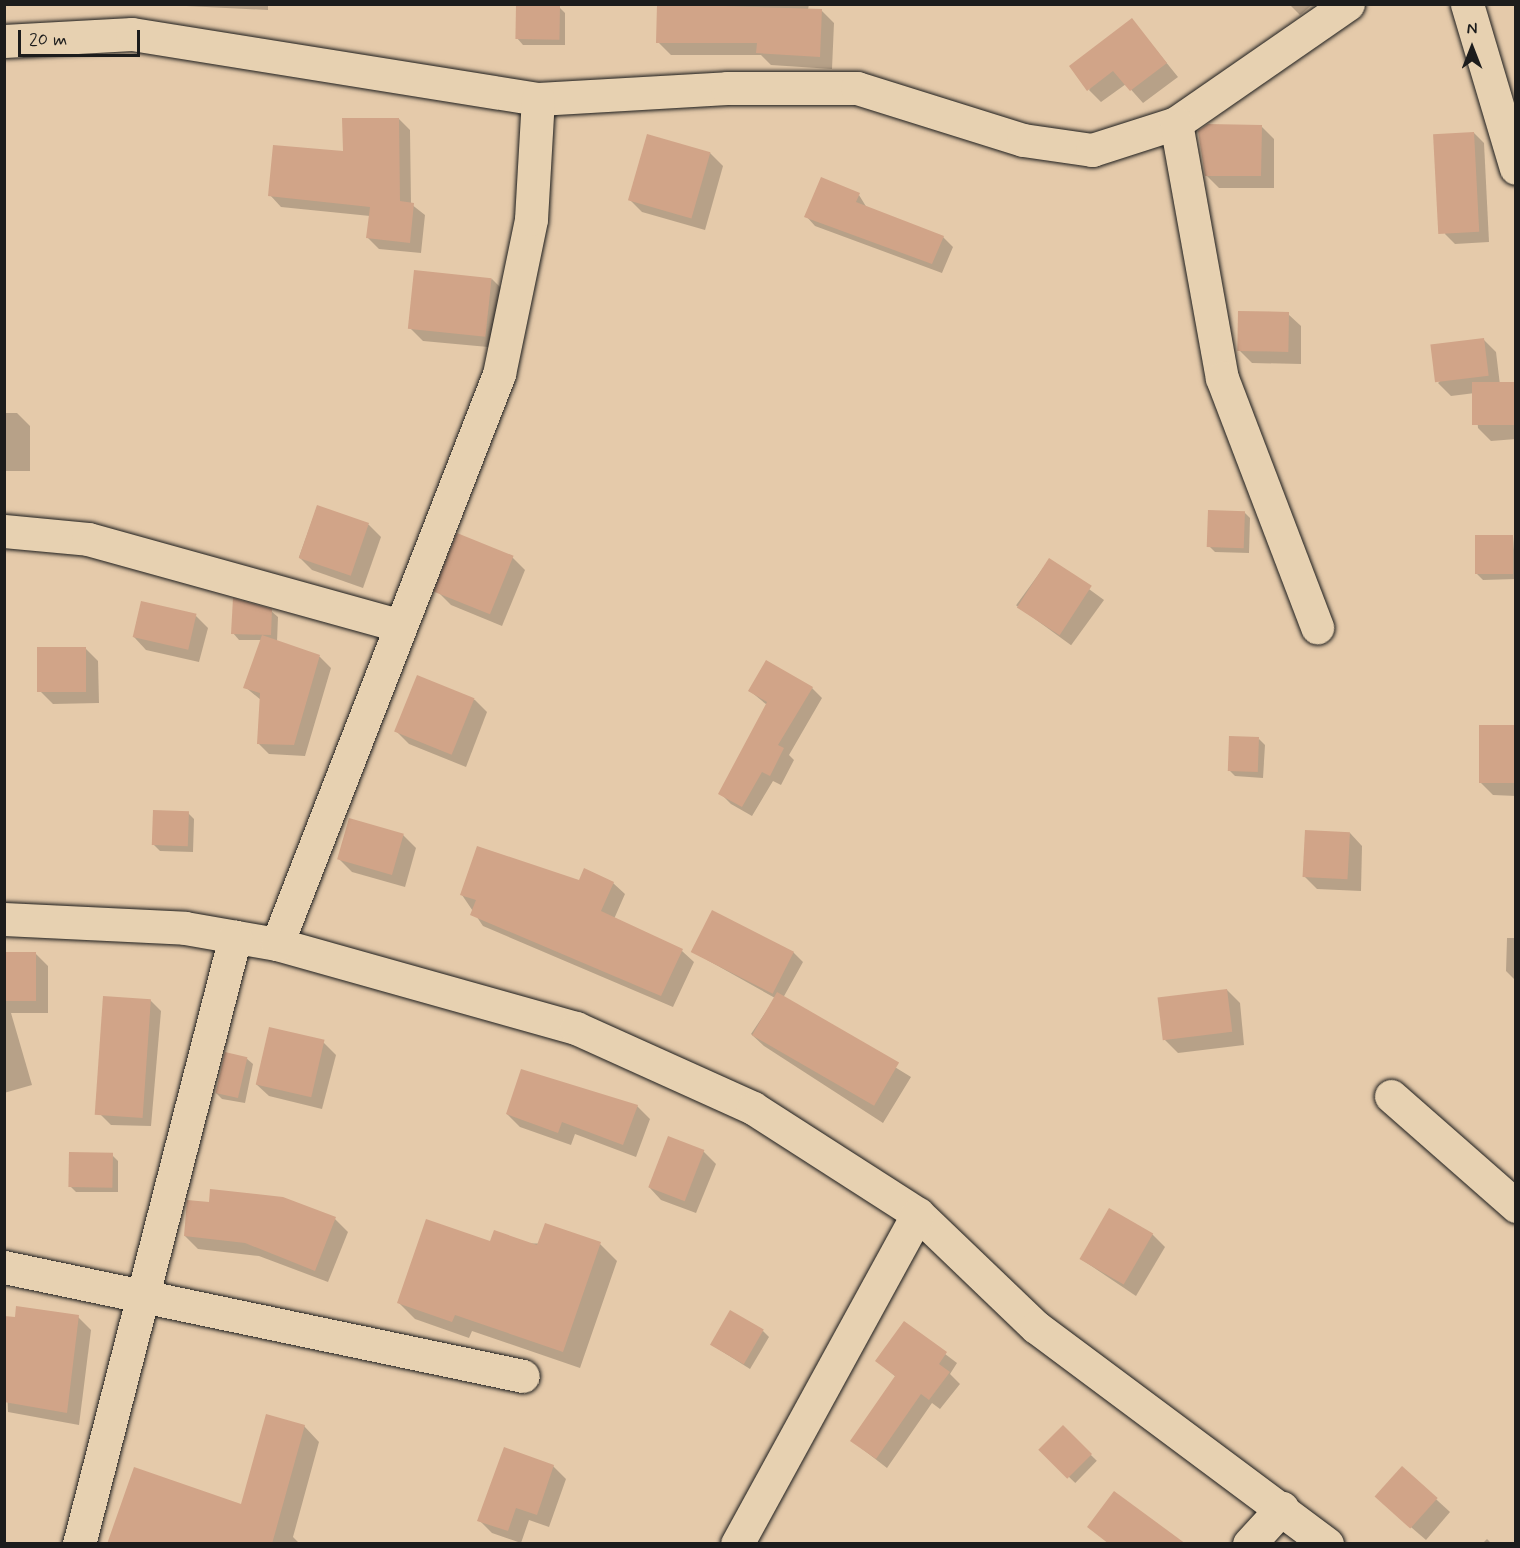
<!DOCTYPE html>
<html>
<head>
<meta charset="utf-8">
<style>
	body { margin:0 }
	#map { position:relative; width:1520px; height:1548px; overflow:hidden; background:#e5caaa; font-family:Mynerve,sans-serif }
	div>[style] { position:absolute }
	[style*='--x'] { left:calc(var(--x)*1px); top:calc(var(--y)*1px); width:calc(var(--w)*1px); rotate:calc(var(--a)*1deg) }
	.shadow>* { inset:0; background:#0003; transform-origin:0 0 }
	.building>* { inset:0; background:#d1a488; transform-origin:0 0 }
	.roads { filter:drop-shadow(0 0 2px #1c1c1c) drop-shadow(0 0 2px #1c1c1c) }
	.minor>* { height:33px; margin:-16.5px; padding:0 16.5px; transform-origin:16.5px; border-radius:16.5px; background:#e7d1b1 }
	span { translate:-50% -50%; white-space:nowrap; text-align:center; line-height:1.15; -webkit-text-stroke:4.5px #e7d1b1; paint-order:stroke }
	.frame { position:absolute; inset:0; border:6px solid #1c1c1c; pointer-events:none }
	.north { position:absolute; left:1442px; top:18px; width:60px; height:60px; -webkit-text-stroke:4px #e7d1b1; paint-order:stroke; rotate:0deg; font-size:16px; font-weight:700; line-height:24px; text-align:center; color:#1c1c1c }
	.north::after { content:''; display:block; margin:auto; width:21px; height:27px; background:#1c1c1c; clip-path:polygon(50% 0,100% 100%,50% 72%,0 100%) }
	.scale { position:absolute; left:18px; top:30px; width:122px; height:27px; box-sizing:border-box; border:3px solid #1c1c1c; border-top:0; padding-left:8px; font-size:18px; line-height:21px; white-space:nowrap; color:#1c1c1c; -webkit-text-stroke:4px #e7d1b1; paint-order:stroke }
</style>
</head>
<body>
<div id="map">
	<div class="shadow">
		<div style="clip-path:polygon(146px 4px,268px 4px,268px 10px)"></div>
		<div style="clip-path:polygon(658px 4px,809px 4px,808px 10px,821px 10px,834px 23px,832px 69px,771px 65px,761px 55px,671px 55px,658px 42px)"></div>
		<div style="clip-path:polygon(1289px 4px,1313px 4px,1300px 15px)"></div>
		<div style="clip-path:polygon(559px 7px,565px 13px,565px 45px,523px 45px,517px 38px)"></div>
		<div style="clip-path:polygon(1132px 20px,1178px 77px,1143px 103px,1126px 84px,1101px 102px,1089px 90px)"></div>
		<div style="clip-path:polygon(399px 119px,410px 130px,411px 204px,425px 215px,421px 253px,379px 249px,368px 238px,370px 216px,281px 207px,270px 195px)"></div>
		<div style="clip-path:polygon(1261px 126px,1274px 139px,1274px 188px,1219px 188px,1206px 175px)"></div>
		<div style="clip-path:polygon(1474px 133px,1484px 143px,1489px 242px,1455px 244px,1445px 234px)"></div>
		<div style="clip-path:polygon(710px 153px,723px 166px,705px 230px,642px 212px,630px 200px)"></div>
		<div style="clip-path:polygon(859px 195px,867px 208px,943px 237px,953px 247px,942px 273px,815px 226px,806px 216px)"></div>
		<div style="clip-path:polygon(492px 279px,505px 292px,499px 348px,423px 341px,410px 328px)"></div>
		<div style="clip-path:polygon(1288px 314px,1301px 326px,1301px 364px,1252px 363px,1239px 350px)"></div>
		<div style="clip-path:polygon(1483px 339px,1496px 352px,1500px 385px,1516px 384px,1516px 439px,1491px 441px,1478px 428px,1475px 393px,1451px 396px,1438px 383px)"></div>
		<div style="clip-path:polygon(4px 413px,17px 413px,30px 426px,30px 471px,4px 471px)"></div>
		<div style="clip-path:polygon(317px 507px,369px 525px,381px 537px,363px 588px,312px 570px,299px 557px)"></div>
		<div style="clip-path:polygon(1244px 512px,1250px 518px,1249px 553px,1215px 552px,1209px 546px)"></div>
		<div style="clip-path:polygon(1513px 536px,1516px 579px,1483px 580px,1477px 574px)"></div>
		<div style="clip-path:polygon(512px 557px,525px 570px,502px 626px,451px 605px,438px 592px)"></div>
		<div style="left:1049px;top:560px;width:68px;height:56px;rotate:36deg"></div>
		<div style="clip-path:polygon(271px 611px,278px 617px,277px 642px,320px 657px,331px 668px,305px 756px,269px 754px,258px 743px,261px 700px,245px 687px,262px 640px,239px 640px,233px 633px)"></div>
		<div style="clip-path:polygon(195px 615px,208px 628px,199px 662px,146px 650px,134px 637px)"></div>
		<div style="clip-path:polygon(85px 648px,98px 661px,99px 703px,53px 704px,40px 691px)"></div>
		<div style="clip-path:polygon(418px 677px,475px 700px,487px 712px,466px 767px,409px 744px,396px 731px)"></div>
		<div style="clip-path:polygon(812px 688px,822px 698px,789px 755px,794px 760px,781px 785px,773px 781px,752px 816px,731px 804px,720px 793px,767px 705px,750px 691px)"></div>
		<div style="clip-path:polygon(1515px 727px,1516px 796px,1493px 795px,1480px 782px)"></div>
		<div style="clip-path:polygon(1259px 739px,1265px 745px,1263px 778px,1235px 776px,1229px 770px)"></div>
		<div style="clip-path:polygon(188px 813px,194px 819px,193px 852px,160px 851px,154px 845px)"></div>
		<div style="clip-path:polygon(1350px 833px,1362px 846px,1361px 891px,1317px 889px,1304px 876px)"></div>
		<div style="clip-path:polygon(403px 835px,416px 848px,405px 887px,352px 872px,339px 859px)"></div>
		<div style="clip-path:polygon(580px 881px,613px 883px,625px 894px,614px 919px,682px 951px,694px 962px,673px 1007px,483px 926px,462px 895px)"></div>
		<div style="clip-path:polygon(1507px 938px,1516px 938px,1516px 981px,1506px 971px)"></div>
		<div style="clip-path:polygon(693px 952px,793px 952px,803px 962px,783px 998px,911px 1077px,883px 1123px,764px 1046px,751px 1034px,775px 998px)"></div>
		<div style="clip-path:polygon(4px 953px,35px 953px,48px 966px,48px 1013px,11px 1013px,32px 1085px,4px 1093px)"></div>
		<div style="clip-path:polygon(1227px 990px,1240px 1003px,1244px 1045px,1178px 1053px,1165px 1040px)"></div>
		<div style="clip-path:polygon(150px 1000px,161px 1011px,151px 1126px,111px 1125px,100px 1114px)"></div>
		<div style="clip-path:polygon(323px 1042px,336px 1055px,322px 1109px,269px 1096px,256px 1084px)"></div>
		<div style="clip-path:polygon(246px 1058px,253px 1064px,245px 1103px,222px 1099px,216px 1093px)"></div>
		<div style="clip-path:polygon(637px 1106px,650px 1119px,636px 1157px,575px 1134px,571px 1145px,520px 1127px,507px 1114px)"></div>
		<div style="clip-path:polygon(703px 1151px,716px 1164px,696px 1213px,661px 1200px,649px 1187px)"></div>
		<div style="clip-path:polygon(112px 1155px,118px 1161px,118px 1192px,76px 1192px,70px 1186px)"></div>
		<div style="clip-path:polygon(335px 1219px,348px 1232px,328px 1282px,259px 1256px,198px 1249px,185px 1236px)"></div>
		<div style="clip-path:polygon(1152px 1234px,1165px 1247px,1136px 1296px,1081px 1259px)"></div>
		<div style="clip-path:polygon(491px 1243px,600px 1244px,617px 1261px,580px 1368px,472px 1331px,469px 1338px,415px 1319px,398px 1302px)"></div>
		<div style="clip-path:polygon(78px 1317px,91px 1330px,79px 1425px,8px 1412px,4px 1318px)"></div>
		<div style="clip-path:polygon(904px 1323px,957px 1363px,950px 1374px,960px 1384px,940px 1409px,932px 1403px,887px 1468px,852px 1441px,896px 1377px,877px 1361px)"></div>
		<div style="clip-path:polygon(763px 1331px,769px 1337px,750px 1369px,712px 1345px)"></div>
		<div style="clip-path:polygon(304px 1426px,319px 1442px,293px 1537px,300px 1544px,108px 1544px,242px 1506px)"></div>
		<div style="left:1063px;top:1428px;width:47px;height:31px;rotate:44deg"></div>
		<div style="clip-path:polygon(553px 1466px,566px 1479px,549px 1527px,529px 1520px,521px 1543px,492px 1533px,479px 1520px)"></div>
		<div style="clip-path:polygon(1402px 1468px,1450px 1512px,1426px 1540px,1390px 1509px)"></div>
		<div style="clip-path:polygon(1487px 1539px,1492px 1544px,1482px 1544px)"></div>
	</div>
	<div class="building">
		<div style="clip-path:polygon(657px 4px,822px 9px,820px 57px,756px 53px,757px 43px,656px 43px)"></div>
		<div style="left:516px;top:5px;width:44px;height:34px;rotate:1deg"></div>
		<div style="clip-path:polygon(1132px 18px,1167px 63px,1130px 91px,1113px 71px,1087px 91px,1069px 66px)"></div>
		<div style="clip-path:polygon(342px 118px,399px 118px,400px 201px,414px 203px,410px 243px,366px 238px,370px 207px,268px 196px,273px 145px,343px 151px)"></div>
		<div style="clip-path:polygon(1208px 124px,1262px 125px,1261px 176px,1205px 176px,1198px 131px)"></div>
		<div style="left:1474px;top:132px;width:100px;height:41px;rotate:87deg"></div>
		<div style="left:647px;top:134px;width:66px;height:69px;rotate:16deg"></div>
		<div style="clip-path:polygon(821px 177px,860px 193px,856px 202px,944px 236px,932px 264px,804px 217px)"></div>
		<div style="left:414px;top:270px;width:78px;height:59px;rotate:6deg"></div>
		<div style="left:1238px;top:311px;width:51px;height:40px;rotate:1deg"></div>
		<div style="left:1484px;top:338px;width:38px;height:54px;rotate:83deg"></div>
		<div style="left:1515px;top:382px;width:43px;height:43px;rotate:90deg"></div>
		<div style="left:317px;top:505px;width:55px;height:56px;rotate:19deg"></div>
		<div style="left:1208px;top:510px;width:37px;height:37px;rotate:2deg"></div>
		<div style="left:457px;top:533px;width:61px;height:63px;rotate:22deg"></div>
		<div style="left:1475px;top:535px;width:38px;height:39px"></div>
		<div style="left:1049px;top:558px;width:51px;height:59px;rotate:33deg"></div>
		<div style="clip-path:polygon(233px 598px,272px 609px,271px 635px,231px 634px)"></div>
		<div style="left:141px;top:601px;width:57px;height:37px;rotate:13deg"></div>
		<div style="clip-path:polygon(262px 635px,320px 655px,294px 745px,257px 744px,260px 693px,243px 688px)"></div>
		<div style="left:37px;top:647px;width:49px;height:45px"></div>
		<div style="clip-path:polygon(766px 660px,813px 687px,778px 745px,784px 748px,770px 776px,762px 772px,742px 807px,718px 794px,767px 702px,748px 691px)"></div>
		<div style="left:417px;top:675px;width:62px;height:61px;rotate:22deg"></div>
		<div style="left:1479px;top:725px;width:36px;height:58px"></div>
		<div style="left:1229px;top:736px;width:30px;height:35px;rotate:2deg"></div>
		<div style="left:153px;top:810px;width:36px;height:35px;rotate:2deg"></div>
		<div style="left:349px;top:818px;width:57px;height:43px;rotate:16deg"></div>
		<div style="left:1305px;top:830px;width:45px;height:47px;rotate:3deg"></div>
		<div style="clip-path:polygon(477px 846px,579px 880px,584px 868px,614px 882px,601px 911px,683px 949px,661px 996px,470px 915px,476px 900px,460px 895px)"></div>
		<div style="left:712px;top:910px;width:92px;height:47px;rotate:27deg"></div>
		<div style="left:4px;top:952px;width:32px;height:49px"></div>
		<div style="left:1227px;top:989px;width:43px;height:70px;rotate:83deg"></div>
		<div style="left:777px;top:992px;width:141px;height:50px;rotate:30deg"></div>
		<div style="left:103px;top:996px;width:48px;height:119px;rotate:4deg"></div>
		<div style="left:269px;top:1027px;width:57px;height:59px;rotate:13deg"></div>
		<div style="left:225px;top:1052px;width:23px;height:42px;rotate:13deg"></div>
		<div style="clip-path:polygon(521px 1069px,638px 1105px,623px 1145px,562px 1122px,558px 1133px,506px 1114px)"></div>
		<div style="left:668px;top:1136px;width:39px;height:55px;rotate:21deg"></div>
		<div style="left:69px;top:1152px;width:44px;height:35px;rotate:1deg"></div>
		<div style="clip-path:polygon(210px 1189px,283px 1197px,336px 1217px,315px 1271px,245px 1243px,184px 1236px,187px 1200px,209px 1202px)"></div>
		<div style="left:1109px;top:1208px;width:51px;height:59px;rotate:30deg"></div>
		<div style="clip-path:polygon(426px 1219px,490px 1241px,494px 1230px,537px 1245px,545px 1223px,601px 1242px,563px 1352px,455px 1315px,452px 1322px,397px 1303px)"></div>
		<div style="clip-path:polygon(16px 1306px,79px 1315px,67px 1413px,4px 1402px,4px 1316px,15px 1317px)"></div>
		<div style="left:730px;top:1310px;width:39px;height:40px;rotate:30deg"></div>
		<div style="clip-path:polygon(904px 1321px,947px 1352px,939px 1364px,950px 1372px,929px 1400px,921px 1394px,876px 1459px,850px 1441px,895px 1376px,875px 1361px)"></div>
		<div style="clip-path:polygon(266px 1414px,305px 1425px,272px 1544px,107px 1544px,134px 1467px,241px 1504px)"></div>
		<div style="left:1063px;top:1425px;width:41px;height:35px;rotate:45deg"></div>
		<div style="clip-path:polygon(504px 1447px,554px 1465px,537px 1515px,516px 1508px,508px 1531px,477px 1521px)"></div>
		<div style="left:1402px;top:1466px;width:48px;height:41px;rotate:42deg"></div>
		<div style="clip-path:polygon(1114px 1491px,1186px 1544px,1109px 1544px,1087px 1527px)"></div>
	</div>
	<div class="roads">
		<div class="minor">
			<div style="--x:1467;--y:4;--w:171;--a:73.4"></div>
			<div style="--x:4;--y:41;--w:128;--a:-3.1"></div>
			<div style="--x:132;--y:34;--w:411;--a:9.1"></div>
			<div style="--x:538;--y:99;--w:189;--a:-3.3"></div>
			<div style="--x:727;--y:88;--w:130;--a:0"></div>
			<div style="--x:857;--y:88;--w:174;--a:17.4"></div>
			<div style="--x:1023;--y:140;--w:70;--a:8.2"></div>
			<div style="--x:1092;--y:150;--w:88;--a:-17.8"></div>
			<div style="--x:1176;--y:123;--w:209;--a:-34.7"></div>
			<div style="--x:1176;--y:123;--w:259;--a:79.8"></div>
			<div style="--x:1222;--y:378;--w:267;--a:69.1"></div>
			<div style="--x:4;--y:531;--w:84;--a:5.4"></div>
			<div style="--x:88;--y:539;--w:323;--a:15.5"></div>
			<div style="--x:4;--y:919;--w:181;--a:2.8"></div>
			<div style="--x:185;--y:928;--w:93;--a:9.9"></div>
			<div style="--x:277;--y:944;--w:311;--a:15.7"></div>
			<div style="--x:576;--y:1028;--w:194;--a:24.3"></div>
			<div style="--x:753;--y:1108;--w:196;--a:32.7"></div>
			<div style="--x:918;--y:1214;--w:163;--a:43.8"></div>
			<div style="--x:1036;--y:1327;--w:363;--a:36.7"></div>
			<div style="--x:277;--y:944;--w:612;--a:-68.72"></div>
			<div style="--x:499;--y:374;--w:158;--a:-78.3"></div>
			<div style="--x:531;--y:219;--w:120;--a:-86.7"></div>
			<div style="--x:1391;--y:1096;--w:167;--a:41.3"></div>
			<div style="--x:4;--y:1267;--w:530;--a:11.86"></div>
			<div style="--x:79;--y:1544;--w:627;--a:-75.59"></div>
			<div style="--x:737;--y:1544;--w:376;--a:-61.3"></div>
			<div style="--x:1249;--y:1544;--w:49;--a:-47.5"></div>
		</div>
	</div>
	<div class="frame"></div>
	<div class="north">N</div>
	<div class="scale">20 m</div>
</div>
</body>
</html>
